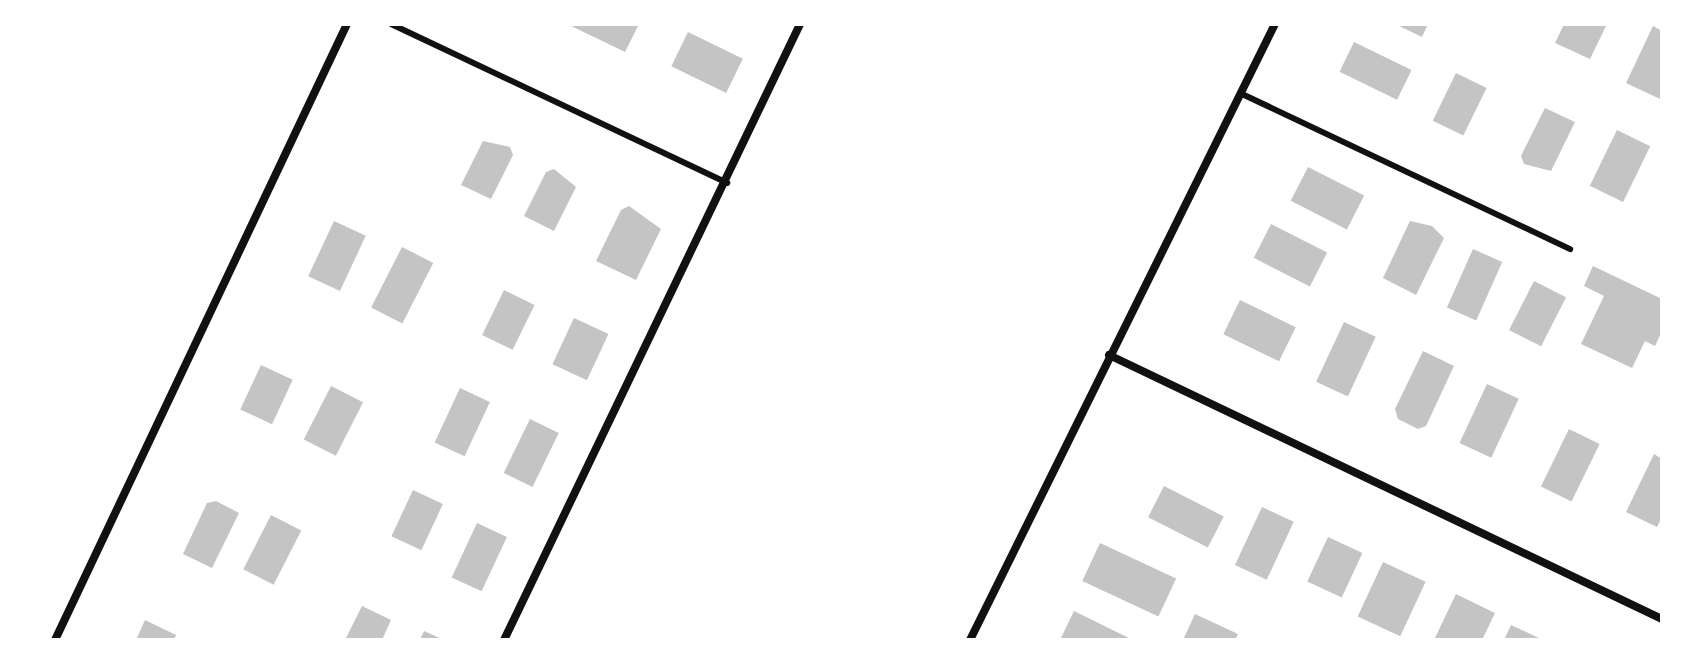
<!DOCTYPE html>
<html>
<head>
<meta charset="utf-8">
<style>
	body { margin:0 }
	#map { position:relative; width:1686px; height:664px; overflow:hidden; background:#fff; font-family:"DM Sans",sans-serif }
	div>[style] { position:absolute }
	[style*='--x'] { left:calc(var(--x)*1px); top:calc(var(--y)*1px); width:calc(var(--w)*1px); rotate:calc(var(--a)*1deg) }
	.building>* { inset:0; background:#c4c4c4; transform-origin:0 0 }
	.service>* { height:6px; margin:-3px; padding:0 3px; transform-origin:3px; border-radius:3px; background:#111 }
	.minor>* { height:8px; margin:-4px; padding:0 4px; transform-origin:4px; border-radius:4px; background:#111 }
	span { translate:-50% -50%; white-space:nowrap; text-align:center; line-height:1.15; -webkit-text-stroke:8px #fff; paint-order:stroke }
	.frame { position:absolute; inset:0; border:26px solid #fff; pointer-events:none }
</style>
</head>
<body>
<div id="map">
	<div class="building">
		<div style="clip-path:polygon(567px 24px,639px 24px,625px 52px)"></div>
		<div style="clip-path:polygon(1395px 24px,1428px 24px,1422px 37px)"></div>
		<div style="clip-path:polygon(1564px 24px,1607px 24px,1590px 59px,1555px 43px)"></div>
		<div style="clip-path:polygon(1653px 26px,1662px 31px,1660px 99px,1626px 83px)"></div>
		<div style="left:688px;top:32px;width:61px;height:38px;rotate:26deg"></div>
		<div style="left:1354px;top:42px;width:64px;height:33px;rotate:26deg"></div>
		<div style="left:1456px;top:73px;width:34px;height:53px;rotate:26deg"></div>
		<div style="clip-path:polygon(1545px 108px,1575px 122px,1551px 171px,1524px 164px,1521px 156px)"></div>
		<div style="left:1617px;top:130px;width:37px;height:62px;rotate:26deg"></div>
		<div style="clip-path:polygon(483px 141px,510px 147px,513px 155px,491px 199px,461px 185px)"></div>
		<div style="left:1308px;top:167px;width:63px;height:38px;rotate:27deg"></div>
		<div style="clip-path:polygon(554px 169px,576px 187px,554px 231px,524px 216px,546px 172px)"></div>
		<div style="clip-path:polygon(629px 206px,661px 229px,636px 280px,596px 261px,621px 210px)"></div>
		<div style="left:334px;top:221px;width:35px;height:61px;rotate:25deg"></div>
		<div style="clip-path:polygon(1410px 221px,1432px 226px,1444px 238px,1416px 295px,1383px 278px)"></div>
		<div style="left:1271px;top:224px;width:63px;height:38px;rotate:27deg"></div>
		<div style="left:402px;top:247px;width:35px;height:68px;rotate:27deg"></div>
		<div style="left:1473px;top:249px;width:32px;height:64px;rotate:24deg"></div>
		<div style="clip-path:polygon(1593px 266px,1662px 299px,1662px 331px,1655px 346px,1645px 341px,1632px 368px,1581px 344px,1604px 296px,1584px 286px)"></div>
		<div style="left:1534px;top:281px;width:36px;height:55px;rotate:27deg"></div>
		<div style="left:504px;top:290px;width:34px;height:50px;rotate:26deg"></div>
		<div style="left:1240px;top:300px;width:62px;height:38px;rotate:26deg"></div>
		<div style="left:574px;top:318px;width:38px;height:51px;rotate:25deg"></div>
		<div style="left:1344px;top:322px;width:35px;height:66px;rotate:25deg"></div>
		<div style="clip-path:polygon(1423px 351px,1454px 366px,1426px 426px,1418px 429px,1398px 419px,1395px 409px)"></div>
		<div style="left:261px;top:365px;width:35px;height:49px;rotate:25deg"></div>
		<div style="left:1487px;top:384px;width:35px;height:65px;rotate:25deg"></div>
		<div style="left:331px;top:386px;width:36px;height:60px;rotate:27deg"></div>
		<div style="left:460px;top:388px;width:33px;height:60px;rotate:25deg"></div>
		<div style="left:530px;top:419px;width:32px;height:60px;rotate:26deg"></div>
		<div style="left:1569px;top:429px;width:34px;height:64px;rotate:26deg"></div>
		<div style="clip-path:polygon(1654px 454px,1662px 459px,1662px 517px,1657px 527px,1626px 512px)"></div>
		<div style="left:1164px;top:486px;width:67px;height:35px;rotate:27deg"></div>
		<div style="left:413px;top:490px;width:33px;height:51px;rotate:25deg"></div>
		<div style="clip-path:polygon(216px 501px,239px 513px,212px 568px,183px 554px,207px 503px)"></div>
		<div style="left:1262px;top:507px;width:35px;height:64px;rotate:25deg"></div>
		<div style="left:271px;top:515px;width:34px;height:61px;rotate:27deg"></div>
		<div style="left:477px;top:523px;width:33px;height:60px;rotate:25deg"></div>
		<div style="left:1328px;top:537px;width:38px;height:49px;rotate:25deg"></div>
		<div style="left:1100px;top:543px;width:84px;height:42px;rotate:25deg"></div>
		<div style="left:1383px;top:562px;width:47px;height:60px;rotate:25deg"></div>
		<div style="clip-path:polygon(1456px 594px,1495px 613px,1482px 640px,1434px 640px)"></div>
		<div style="clip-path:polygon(362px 606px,391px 620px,382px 640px,345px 640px)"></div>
		<div style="clip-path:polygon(1074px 611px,1133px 640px,1060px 640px)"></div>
		<div style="clip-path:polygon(1195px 614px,1238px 634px,1235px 640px,1183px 640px)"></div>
		<div style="clip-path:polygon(145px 620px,176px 635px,174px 640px,136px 640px)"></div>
		<div style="clip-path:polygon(1511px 625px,1543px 640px,1504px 640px)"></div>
		<div style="clip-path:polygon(424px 631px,444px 640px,420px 640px)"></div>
	</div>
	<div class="service">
		<div style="--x:391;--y:24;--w:372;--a:25.3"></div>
		<div style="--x:1242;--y:94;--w:363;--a:25.3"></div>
	</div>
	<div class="minor">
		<div style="--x:1109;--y:355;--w:613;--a:25.52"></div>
		<div style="--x:55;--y:640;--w:682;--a:-64.64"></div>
		<div style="--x:504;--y:640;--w:683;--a:-64.33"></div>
		<div style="--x:970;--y:640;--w:687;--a:-63.66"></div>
	</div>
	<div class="frame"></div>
</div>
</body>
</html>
